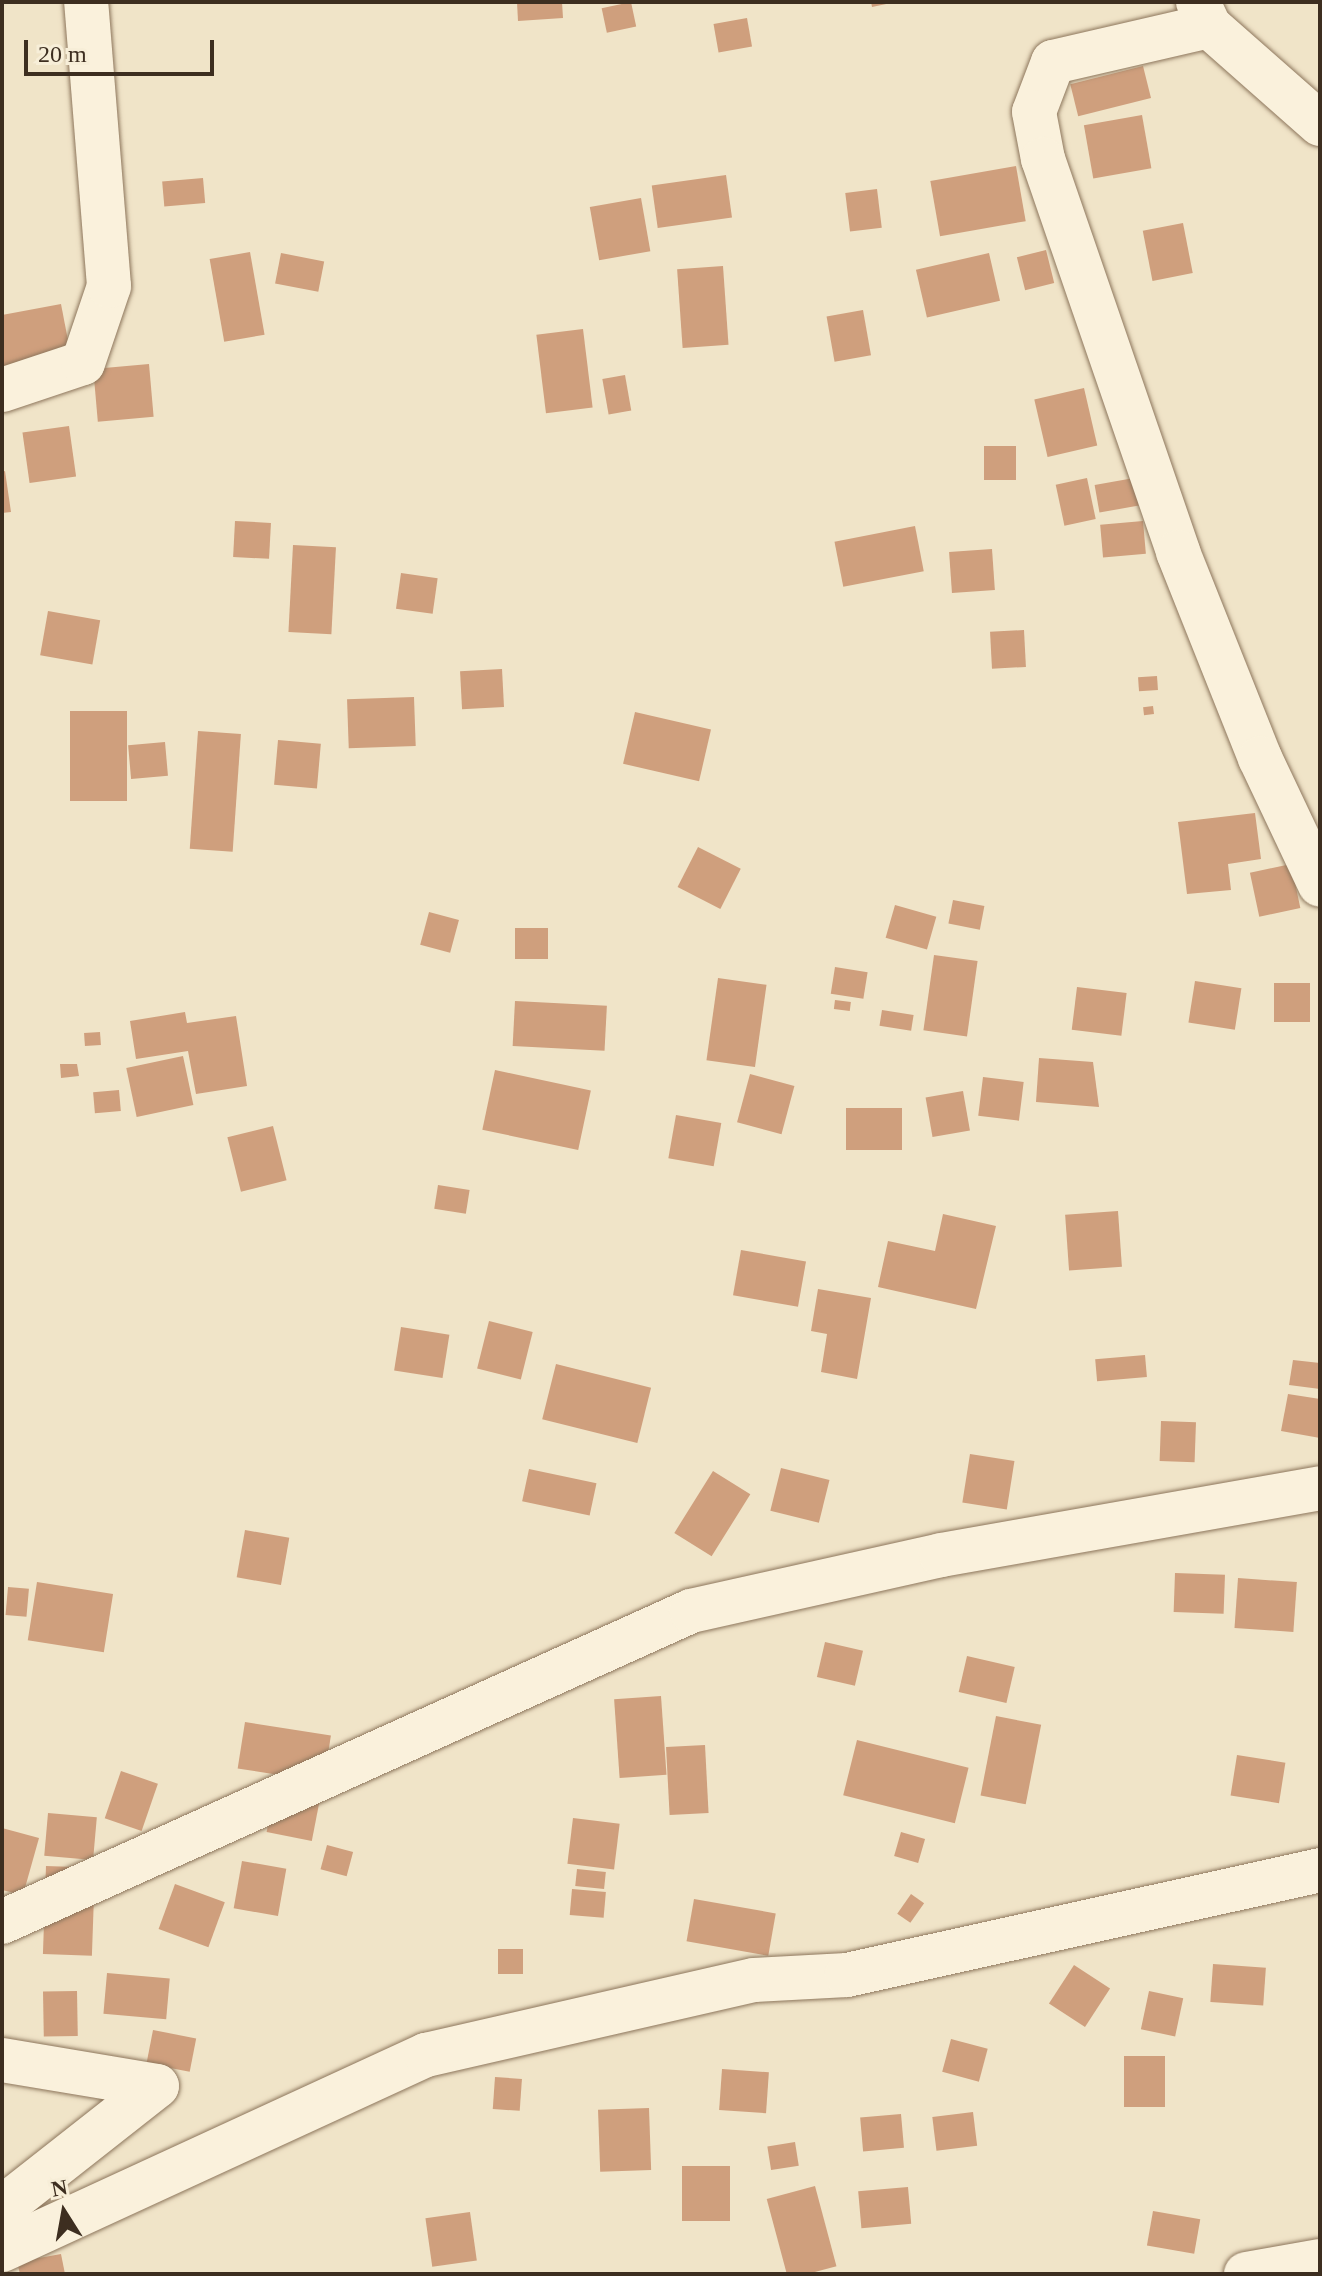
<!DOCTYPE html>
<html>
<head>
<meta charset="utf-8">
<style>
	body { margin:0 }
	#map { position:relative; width:1322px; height:2276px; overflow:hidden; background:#f0e4c8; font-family:Georgia,serif }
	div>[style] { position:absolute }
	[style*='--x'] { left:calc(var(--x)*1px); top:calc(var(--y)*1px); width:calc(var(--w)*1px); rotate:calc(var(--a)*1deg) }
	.building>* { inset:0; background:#cf9f7d; transform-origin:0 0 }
	.roads { filter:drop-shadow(0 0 2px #8d765c) drop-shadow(0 0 2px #8d765c) }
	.minor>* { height:44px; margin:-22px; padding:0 22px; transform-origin:22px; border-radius:22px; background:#faf1dc }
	span { translate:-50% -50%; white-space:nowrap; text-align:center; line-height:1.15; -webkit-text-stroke:7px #f7eed8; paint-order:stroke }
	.frame { position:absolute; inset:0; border:4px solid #3d2e20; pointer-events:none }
	.north { position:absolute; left:24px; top:2172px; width:80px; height:80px; -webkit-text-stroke:6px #f7eed8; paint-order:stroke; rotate:349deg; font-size:22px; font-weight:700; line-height:32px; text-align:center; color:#3d2e20 }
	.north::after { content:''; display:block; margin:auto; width:28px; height:36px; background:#3d2e20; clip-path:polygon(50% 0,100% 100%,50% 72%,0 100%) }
	.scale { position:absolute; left:24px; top:40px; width:190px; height:36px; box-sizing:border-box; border:4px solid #3d2e20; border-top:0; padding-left:10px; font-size:24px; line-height:28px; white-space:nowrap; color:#3d2e20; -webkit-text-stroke:6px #f7eed8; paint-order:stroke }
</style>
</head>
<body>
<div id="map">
	<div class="building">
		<div style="clip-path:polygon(517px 2px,562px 2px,563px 18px,518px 21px)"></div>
		<div style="left:631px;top:2px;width:25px;height:30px;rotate:78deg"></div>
		<div style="clip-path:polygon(871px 2px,891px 2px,891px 3px,872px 7px)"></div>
		<div style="left:747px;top:18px;width:29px;height:34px;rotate:80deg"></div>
		<div style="left:1143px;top:66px;width:33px;height:75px;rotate:76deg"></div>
		<div style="left:1142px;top:115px;width:54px;height:59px;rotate:80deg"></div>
		<div style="left:1016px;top:166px;width:56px;height:87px;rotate:80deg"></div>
		<div style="left:726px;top:175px;width:43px;height:75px;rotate:82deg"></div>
		<div style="left:203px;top:178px;width:25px;height:41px;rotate:85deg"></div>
		<div style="left:877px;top:189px;width:39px;height:32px;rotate:83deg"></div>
		<div style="left:641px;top:198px;width:54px;height:52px;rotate:80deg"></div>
		<div style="left:1183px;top:223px;width:51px;height:41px;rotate:79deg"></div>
		<div style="left:1046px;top:250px;width:34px;height:30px;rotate:76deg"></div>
		<div style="left:250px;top:252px;width:84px;height:41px;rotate:80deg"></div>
		<div style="left:281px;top:253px;width:44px;height:31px;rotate:11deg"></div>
		<div style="left:989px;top:253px;width:49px;height:75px;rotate:77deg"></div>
		<div style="left:723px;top:266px;width:79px;height:46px;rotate:86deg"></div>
		<div style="clip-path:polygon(61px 304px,71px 356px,2px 369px,2px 315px)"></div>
		<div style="left:863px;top:310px;width:46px;height:37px;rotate:80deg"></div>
		<div style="left:583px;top:329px;width:79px;height:47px;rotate:83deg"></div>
		<div style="left:149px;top:364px;width:53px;height:56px;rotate:85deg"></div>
		<div style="left:625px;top:375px;width:36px;height:23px;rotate:80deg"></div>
		<div style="left:1084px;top:388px;width:59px;height:51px;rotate:77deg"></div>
		<div style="left:69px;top:426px;width:51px;height:47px;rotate:82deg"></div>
		<div style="left:1016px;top:446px;width:34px;height:32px;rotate:90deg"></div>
		<div style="clip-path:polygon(5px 471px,11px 512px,2px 513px,2px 472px)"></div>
		<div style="left:1087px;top:478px;width:42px;height:32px;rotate:78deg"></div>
		<div style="left:1134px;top:478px;width:28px;height:40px;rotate:80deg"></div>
		<div style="left:235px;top:521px;width:36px;height:36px;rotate:3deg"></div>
		<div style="left:1143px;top:521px;width:33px;height:43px;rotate:85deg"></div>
		<div style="left:915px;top:526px;width:46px;height:82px;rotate:79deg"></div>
		<div style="left:293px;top:545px;width:43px;height:87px;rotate:3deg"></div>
		<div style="left:992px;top:549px;width:41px;height:43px;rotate:86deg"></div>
		<div style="left:401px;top:573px;width:37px;height:36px;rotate:8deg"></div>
		<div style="left:48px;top:611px;width:53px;height:45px;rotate:10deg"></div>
		<div style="left:1024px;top:630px;width:37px;height:34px;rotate:87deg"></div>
		<div style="left:502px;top:669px;width:38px;height:42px;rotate:87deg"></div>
		<div style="left:1157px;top:676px;width:14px;height:19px;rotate:86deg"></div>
		<div style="left:414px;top:697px;width:49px;height:67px;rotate:88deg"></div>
		<div style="left:1153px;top:706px;width:8px;height:10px;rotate:83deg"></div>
		<div style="left:70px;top:711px;width:57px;height:90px"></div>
		<div style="left:635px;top:712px;width:78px;height:53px;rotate:13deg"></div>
		<div style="left:198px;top:731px;width:43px;height:118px;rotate:4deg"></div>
		<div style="left:278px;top:740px;width:43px;height:45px;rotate:5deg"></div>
		<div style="left:165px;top:742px;width:34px;height:37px;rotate:85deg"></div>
		<div style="clip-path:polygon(1255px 813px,1261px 859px,1228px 864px,1231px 890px,1187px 894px,1178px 822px)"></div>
		<div style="left:698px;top:847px;width:48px;height:45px;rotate:27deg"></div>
		<div style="left:1291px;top:864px;width:45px;height:42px;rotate:78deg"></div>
		<div style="left:953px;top:900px;width:32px;height:24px;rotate:11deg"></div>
		<div style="left:895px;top:905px;width:43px;height:34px;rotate:16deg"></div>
		<div style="left:429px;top:912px;width:31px;height:34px;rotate:15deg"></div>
		<div style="left:515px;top:928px;width:33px;height:31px"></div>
		<div style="left:934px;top:955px;width:44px;height:76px;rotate:8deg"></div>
		<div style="left:835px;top:967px;width:33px;height:27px;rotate:9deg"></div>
		<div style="left:718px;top:978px;width:49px;height:83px;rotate:8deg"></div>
		<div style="left:1195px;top:981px;width:47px;height:42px;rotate:9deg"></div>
		<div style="left:1274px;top:983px;width:36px;height:39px"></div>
		<div style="left:1077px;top:987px;width:50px;height:43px;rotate:7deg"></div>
		<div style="left:835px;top:1000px;width:16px;height:9px;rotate:7deg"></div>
		<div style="left:515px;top:1001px;width:92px;height:45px;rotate:3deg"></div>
		<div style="left:882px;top:1010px;width:32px;height:16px;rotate:9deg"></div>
		<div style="clip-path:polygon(185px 1012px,187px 1023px,236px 1016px,247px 1086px,196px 1094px,188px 1051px,136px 1059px,130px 1021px)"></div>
		<div style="left:100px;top:1032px;width:13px;height:16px;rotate:86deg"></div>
		<div style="left:183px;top:1056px;width:50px;height:58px;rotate:78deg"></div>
		<div style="clip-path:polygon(1039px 1058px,1093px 1062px,1099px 1107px,1036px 1102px)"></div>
		<div style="clip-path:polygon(60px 1064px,77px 1064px,79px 1076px,61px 1078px)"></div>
		<div style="left:495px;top:1070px;width:98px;height:61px;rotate:12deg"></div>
		<div style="left:750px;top:1074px;width:46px;height:50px;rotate:15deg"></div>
		<div style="left:983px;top:1077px;width:41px;height:39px;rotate:7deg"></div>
		<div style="left:119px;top:1090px;width:21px;height:26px;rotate:85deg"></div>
		<div style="left:963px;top:1091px;width:40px;height:38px;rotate:80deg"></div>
		<div style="left:846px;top:1108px;width:56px;height:42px"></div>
		<div style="left:676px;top:1115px;width:46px;height:44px;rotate:10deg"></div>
		<div style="left:273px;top:1126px;width:56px;height:47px;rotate:76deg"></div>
		<div style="left:438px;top:1185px;width:32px;height:24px;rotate:9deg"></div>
		<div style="left:1118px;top:1211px;width:56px;height:53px;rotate:86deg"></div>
		<div style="clip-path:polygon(943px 1214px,996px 1226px,976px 1309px,878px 1287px,888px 1241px,935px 1251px)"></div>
		<div style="left:741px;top:1250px;width:66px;height:46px;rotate:10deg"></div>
		<div style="clip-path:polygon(818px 1289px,871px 1298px,857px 1379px,821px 1372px,827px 1334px,811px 1331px)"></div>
		<div style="left:489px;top:1321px;width:45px;height:49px;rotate:14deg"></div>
		<div style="left:401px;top:1327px;width:49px;height:44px;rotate:9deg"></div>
		<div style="left:1145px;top:1355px;width:22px;height:50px;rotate:85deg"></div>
		<div style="clip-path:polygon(1293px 1360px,1320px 1363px,1320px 1389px,1289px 1385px)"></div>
		<div style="left:556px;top:1364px;width:98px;height:57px;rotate:14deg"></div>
		<div style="clip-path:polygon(1288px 1394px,1320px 1399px,1320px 1438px,1281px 1431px)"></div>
		<div style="left:1161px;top:1421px;width:35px;height:40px;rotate:2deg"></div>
		<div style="left:970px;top:1454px;width:45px;height:49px;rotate:9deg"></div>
		<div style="left:781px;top:1468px;width:50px;height:44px;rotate:14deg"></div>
		<div style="left:529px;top:1469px;width:69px;height:33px;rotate:12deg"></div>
		<div style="left:713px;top:1471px;width:44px;height:73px;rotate:32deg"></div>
		<div style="left:245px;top:1530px;width:45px;height:48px;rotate:10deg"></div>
		<div style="left:1175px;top:1573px;width:50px;height:39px;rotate:2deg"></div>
		<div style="left:1238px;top:1578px;width:59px;height:50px;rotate:4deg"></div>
		<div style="left:37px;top:1582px;width:77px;height:59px;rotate:9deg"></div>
		<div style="left:8px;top:1587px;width:21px;height:28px;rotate:5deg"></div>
		<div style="left:825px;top:1642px;width:39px;height:36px;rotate:13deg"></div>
		<div style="left:967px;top:1656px;width:49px;height:37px;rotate:13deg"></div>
		<div style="left:661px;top:1696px;width:79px;height:47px;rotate:86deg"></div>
		<div style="left:996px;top:1716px;width:46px;height:81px;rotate:11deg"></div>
		<div style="left:245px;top:1722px;width:87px;height:47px;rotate:9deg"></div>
		<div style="left:857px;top:1740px;width:115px;height:57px;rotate:14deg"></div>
		<div style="left:705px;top:1745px;width:68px;height:39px;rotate:87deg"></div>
		<div style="left:1237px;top:1755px;width:49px;height:41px;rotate:9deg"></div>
		<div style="left:121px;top:1771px;width:39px;height:50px;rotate:19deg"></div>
		<div style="left:276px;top:1784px;width:46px;height:49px;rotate:11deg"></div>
		<div style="left:48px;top:1813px;width:49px;height:43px;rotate:5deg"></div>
		<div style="left:573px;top:1818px;width:47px;height:46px;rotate:7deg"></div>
		<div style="clip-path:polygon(2px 1828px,39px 1838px,23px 1895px,2px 1890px)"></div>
		<div style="left:901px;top:1832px;width:25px;height:25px;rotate:16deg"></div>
		<div style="left:327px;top:1845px;width:27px;height:25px;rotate:15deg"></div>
		<div style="left:242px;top:1861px;width:45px;height:48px;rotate:10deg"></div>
		<div style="left:46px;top:1866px;width:49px;height:88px;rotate:2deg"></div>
		<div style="left:577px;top:1869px;width:29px;height:17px;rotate:6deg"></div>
		<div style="left:175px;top:1884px;width:53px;height:48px;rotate:20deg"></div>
		<div style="left:572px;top:1889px;width:34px;height:26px;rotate:5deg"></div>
		<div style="left:911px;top:1894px;width:16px;height:24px;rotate:35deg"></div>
		<div style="left:694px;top:1899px;width:83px;height:43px;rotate:10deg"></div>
		<div style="left:498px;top:1949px;width:25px;height:25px"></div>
		<div style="left:1213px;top:1964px;width:53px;height:38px;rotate:4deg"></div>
		<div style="left:1074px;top:1965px;width:43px;height:46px;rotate:33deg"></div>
		<div style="left:107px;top:1973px;width:63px;height:41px;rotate:5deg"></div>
		<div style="left:77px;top:1991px;width:45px;height:34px;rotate:89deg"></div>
		<div style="left:1149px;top:1991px;width:35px;height:39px;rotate:12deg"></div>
		<div style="left:153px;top:2030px;width:44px;height:34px;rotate:11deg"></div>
		<div style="left:951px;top:2039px;width:38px;height:34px;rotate:15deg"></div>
		<div style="left:1124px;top:2056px;width:41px;height:51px"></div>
		<div style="left:722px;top:2069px;width:47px;height:41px;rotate:4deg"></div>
		<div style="left:495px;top:2077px;width:27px;height:32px;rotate:4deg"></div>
		<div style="left:649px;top:2108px;width:62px;height:51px;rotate:88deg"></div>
		<div style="left:973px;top:2112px;width:34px;height:41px;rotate:83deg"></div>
		<div style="left:901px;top:2114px;width:34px;height:41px;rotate:85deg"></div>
		<div style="left:795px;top:2142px;width:24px;height:28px;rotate:81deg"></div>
		<div style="left:730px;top:2166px;width:55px;height:48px;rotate:90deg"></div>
		<div style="left:815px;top:2186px;width:83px;height:50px;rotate:75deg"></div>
		<div style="left:908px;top:2187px;width:37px;height:50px;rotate:85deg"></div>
		<div style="left:1153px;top:2211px;width:48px;height:35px;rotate:10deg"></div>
		<div style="left:470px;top:2212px;width:49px;height:45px;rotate:82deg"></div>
		<div style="clip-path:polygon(61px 2254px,65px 2274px,20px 2274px,17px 2262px)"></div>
	</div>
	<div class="roads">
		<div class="minor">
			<div style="--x:1198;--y:2;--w:26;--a:65"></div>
			<div style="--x:1209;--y:26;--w:148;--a:41.4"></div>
			<div style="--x:1209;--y:26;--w:160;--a:167"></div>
			<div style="--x:1053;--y:62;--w:53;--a:110.8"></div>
			<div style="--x:1034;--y:112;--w:48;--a:79.2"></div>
			<div style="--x:1043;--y:159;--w:416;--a:71"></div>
			<div style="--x:1178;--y:552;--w:222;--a:68.3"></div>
			<div style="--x:1260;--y:758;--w:140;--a:64.7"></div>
			<div style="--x:2;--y:390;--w:85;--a:-18.4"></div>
			<div style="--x:83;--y:363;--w:81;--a:-71.3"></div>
			<div style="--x:109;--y:286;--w:285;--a:-94.6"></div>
			<div style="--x:2;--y:1922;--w:756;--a:-24.29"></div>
			<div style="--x:691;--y:1611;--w:256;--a:-12.6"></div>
			<div style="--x:941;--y:1555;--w:385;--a:-10"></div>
			<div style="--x:2;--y:2060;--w:157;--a:9.5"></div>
			<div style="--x:157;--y:2086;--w:197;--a:141.8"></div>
			<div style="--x:2;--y:2250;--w:467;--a:-24.7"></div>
			<div style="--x:426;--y:2055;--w:336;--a:-12.9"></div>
			<div style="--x:754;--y:1980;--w:93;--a:-3.1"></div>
			<div style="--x:847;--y:1975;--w:485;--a:-12.5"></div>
			<div style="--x:1246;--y:2274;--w:75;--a:-10"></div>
		</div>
	</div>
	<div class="frame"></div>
	<div class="north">N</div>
	<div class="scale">20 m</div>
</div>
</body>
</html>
